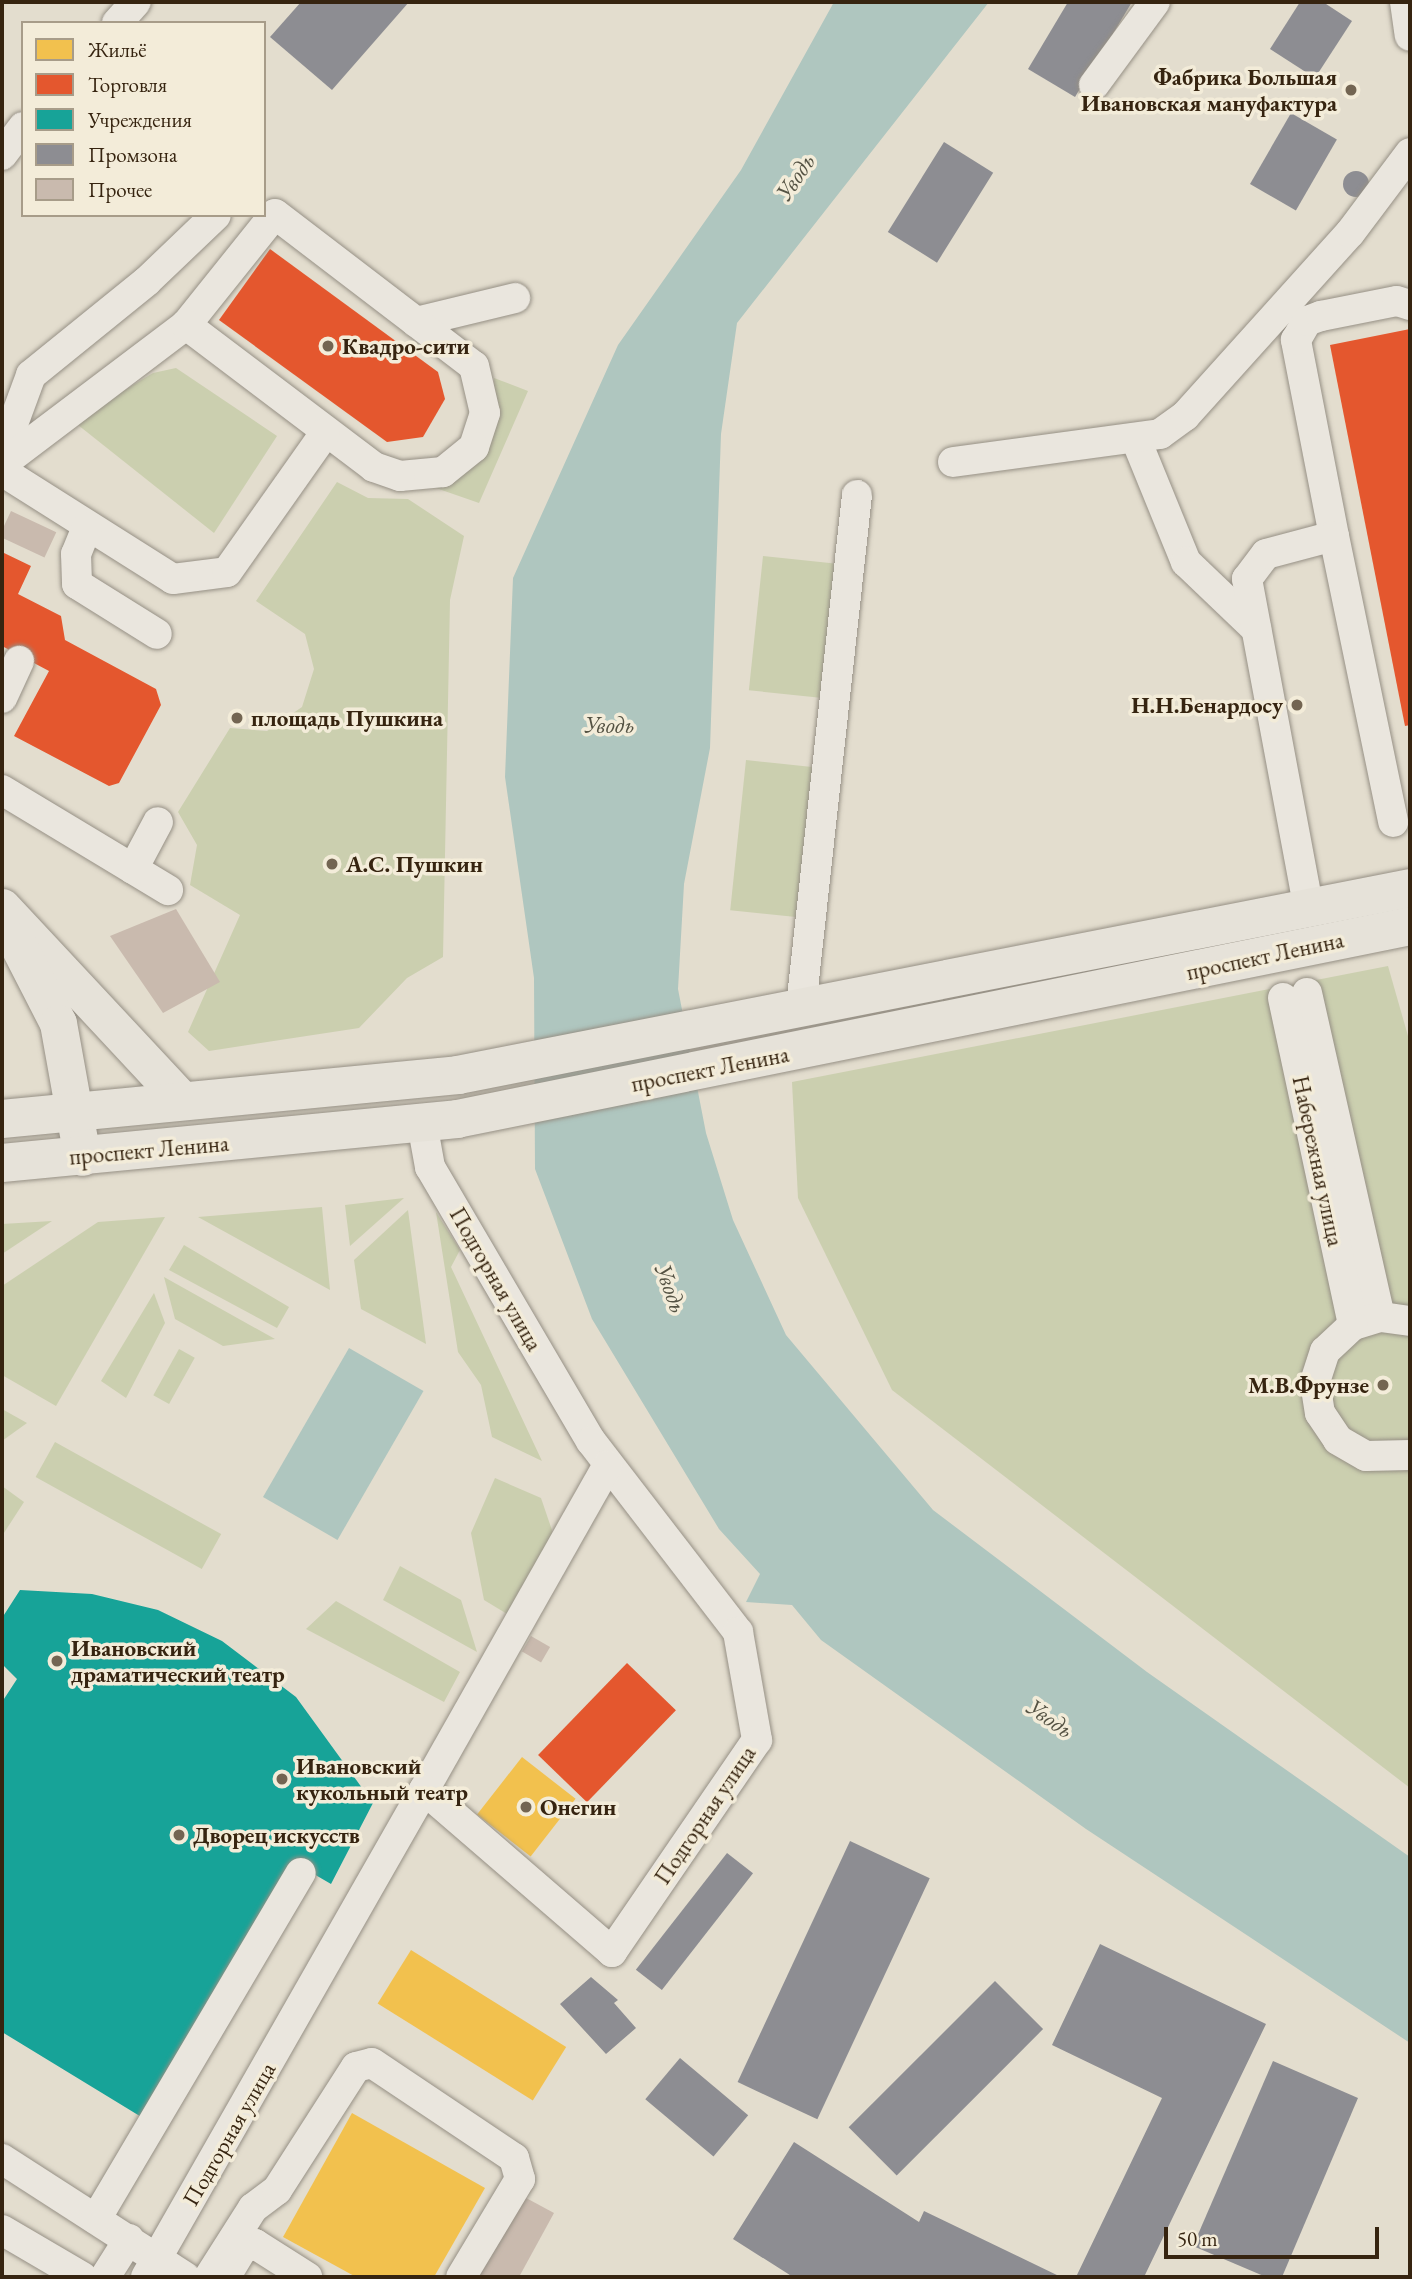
<!DOCTYPE html>
<html>
<head>
<meta charset="utf-8">
<style>
	body { margin:0 }
	#map { position:relative; width:1412px; height:2279px; overflow:hidden; background:#e3ddce; font-family:"EB Garamond",serif }
	div>[style] { position:absolute }
	[style*='--x'] { left:calc(var(--x)*1px); top:calc(var(--y)*1px); width:calc(var(--w)*1px); rotate:calc(var(--a)*1deg) }
	.green>* { inset:0; background:#cbcfaf; transform-origin:0 0 }
	.water>* { inset:0; background:#afc6bf; transform-origin:0 0 }
	.homes>* { inset:0; background:#f2c14e; transform-origin:0 0 }
	.shops>* { inset:0; background:#e4572e; transform-origin:0 0 }
	.public>* { inset:0; background:#17a398 }
	.industry>* { inset:0; background:#8d8d92; transform-origin:0 0 }
	.round { border-radius:50% }
	.building>* { inset:0; background:#c9baae; transform-origin:0 0 }
	.roads { filter:drop-shadow(0 0 2px #969085) drop-shadow(0 0 2px #969085) }
	.minor>* { height:30px; margin:-15px; padding:0 15px; transform-origin:15px; border-radius:15px; background:#eae6de }
	.major>* { height:37px; margin:-18.5px; padding:0 18.5px; transform-origin:18.5px; border-radius:18.5px; background:#e6e2d9 }
	.highway>* { height:38px; margin:-19px; padding:0 19px; transform-origin:19px; border-radius:19px; background:#e6e2d9 }
	.dots>* { width:19px; height:19px; translate:-50% -50%; box-sizing:border-box; border:4px solid #f3ecd9; border-radius:50% }
	span { translate:-50% -50%; white-space:nowrap; text-align:center; line-height:1.15; -webkit-text-stroke:7px #f3ecd9; paint-order:stroke }
	.poi-label { font-size:23px; color:#362410; font-weight:700 }
	.right { translate:-100% -50%; text-align:right }
	.left { translate:0 -50%; text-align:left }
	.street-label { font-size:23px; color:#362410 }
	.water-label { font-size:24px; color:#545243; font-style:italic }
	.frame { position:absolute; inset:0; border:4px solid #362410; pointer-events:none }
	.legend { position:absolute; left:21px; top:21px; width:245px; height:196px; box-sizing:border-box; background:#f3ecd9; border:2px solid #a79c89; margin:0; padding:9px 12px; list-style:none; font-size:21px; color:#362410 }
	.legend li { display:flex; align-items:center; gap:14px; height:35px }
	.legend b { width:35px; border:2px solid #a79c89 }
	.scale { position:absolute; left:1164px; top:2227px; width:215px; height:32px; box-sizing:border-box; border:4px solid #362410; border-top:0; padding-left:9px; font-size:21px; line-height:24px; white-space:nowrap; color:#362410; -webkit-text-stroke:5px #f3ecd9; paint-order:stroke }
</style>
</head>
<body>
<div id="map">
	<div class="green">
		<div style="clip-path:polygon(176px 368px,277px 436px,214px 533px,73px 421px,153px 373px)"></div>
		<div style="clip-path:polygon(494px 378px,528px 391px,479px 503px,433px 487px,494px 401px)"></div>
		<div style="clip-path:polygon(337px 482px,368px 498px,408px 499px,464px 536px,450px 600px,443px 957px,407px 978px,359px 1028px,209px 1051px,188px 1032px,240px 915px,190px 885px,197px 845px,178px 812px,230px 728px,267px 731px,302px 707px,314px 669px,305px 634px,256px 601px)"></div>
		<div style="left:763px;top:556px;width:79px;height:135px;rotate:6deg"></div>
		<div style="left:746px;top:760px;width:71px;height:151px;rotate:6deg"></div>
		<div style="clip-path:polygon(1388px 966px,1410px 1043px,1410px 1788px,892px 1390px,798px 1198px,792px 1082px)"></div>
		<div style="clip-path:polygon(404px 1198px,350px 1246px,345px 1205px)"></div>
		<div style="clip-path:polygon(322px 1207px,330px 1290px,198px 1217px)"></div>
		<div style="clip-path:polygon(408px 1210px,426px 1344px,361px 1309px,354px 1260px)"></div>
		<div style="clip-path:polygon(436px 1212px,460px 1250px,451px 1267px,542px 1461px,492px 1437px,481px 1385px,458px 1352px)"></div>
		<div style="clip-path:polygon(165px 1217px,56px 1406px,2px 1375px,2px 1286px,98px 1222px)"></div>
		<div style="clip-path:polygon(52px 1221px,2px 1254px,2px 1224px)"></div>
		<div style="clip-path:polygon(184px 1245px,289px 1307px,277px 1328px,169px 1270px)"></div>
		<div style="clip-path:polygon(164px 1277px,275px 1339px,223px 1346px,175px 1319px)"></div>
		<div style="clip-path:polygon(154px 1293px,165px 1323px,126px 1398px,101px 1381px)"></div>
		<div style="left:179px;top:1349px;width:18px;height:53px;rotate:29deg"></div>
		<div style="clip-path:polygon(2px 1409px,27px 1423px,2px 1441px)"></div>
		<div style="left:55px;top:1442px;width:190px;height:40px;rotate:29deg"></div>
		<div style="clip-path:polygon(495px 1478px,541px 1498px,556px 1542px,512px 1617px,484px 1600px,471px 1533px)"></div>
		<div style="clip-path:polygon(2px 1486px,24px 1502px,2px 1536px)"></div>
		<div style="clip-path:polygon(400px 1566px,461px 1600px,477px 1652px,383px 1600px)"></div>
		<div style="clip-path:polygon(336px 1601px,460px 1672px,444px 1702px,306px 1629px)"></div>
	</div>
	<div class="water">
		<div style="clip-path:polygon(834px 2px,989px 2px,737px 323px,721px 434px,710px 748px,684px 884px,678px 989px,706px 1133px,733px 1220px,786px 1335px,933px 1510px,1147px 1672px,1410px 1857px,1410px 2043px,1086px 1829px,821px 1640px,792px 1605px,746px 1602px,760px 1574px,719px 1529px,592px 1319px,535px 1169px,534px 978px,505px 777px,513px 578px,618px 345px,741px 170px)"></div>
		<div style="left:349px;top:1348px;width:86px;height:172px;rotate:30deg"></div>
	</div>
	<div class="homes">
		<div style="left:522px;top:1757px;width:68px;height:73px;rotate:38deg"></div>
		<div style="left:411px;top:1950px;width:183px;height:63px;rotate:32deg"></div>
		<div style="clip-path:polygon(352px 2113px,485px 2188px,434px 2277px,356px 2277px,283px 2237px)"></div>
	</div>
	<div class="shops">
		<div style="clip-path:polygon(270px 249px,438px 372px,445px 399px,423px 437px,387px 442px,219px 320px)"></div>
		<div style="clip-path:polygon(1410px 329px,1410px 725px,1405px 726px,1330px 345px)"></div>
		<div style="clip-path:polygon(2px 552px,31px 566px,18px 594px,61px 616px,65px 640px,156px 689px,161px 705px,119px 783px,109px 786px,14px 736px,49px 671px,2px 646px)"></div>
		<div style="left:627px;top:1663px;width:68px;height:128px;rotate:44deg"></div>
	</div>
	<div class="public">
		<div style="clip-path:polygon(20px 1590px,92px 1594px,158px 1610px,222px 1641px,296px 1697px,373px 1803px,331px 1884px,300px 1866px,143px 2118px,2px 2032px,2px 1702px,17px 1679px,2px 1664px,2px 1618px)"></div>
	</div>
	<div class="industry">
		<div style="clip-path:polygon(301px 2px,409px 2px,332px 90px,270px 37px)"></div>
		<div style="clip-path:polygon(1068px 2px,1132px 2px,1075px 97px,1028px 69px)"></div>
		<div style="clip-path:polygon(1300px 2px,1323px 2px,1352px 21px,1315px 78px,1270px 49px)"></div>
		<div style="left:1291px;top:113px;width:53px;height:82px;rotate:30deg"></div>
		<div style="left:944px;top:142px;width:58px;height:106px;rotate:32deg"></div>
		<div class="round" style="left:1343px;top:171px;width:26px;height:26px"></div>
		<div style="left:850px;top:1841px;width:88px;height:266px;rotate:25deg"></div>
		<div style="left:727px;top:1853px;width:33px;height:148px;rotate:38deg"></div>
		<div style="clip-path:polygon(1100px 1944px,1266px 2024px,1144px 2277px,1076px 2277px,1162px 2098px,1052px 2045px)"></div>
		<div style="clip-path:polygon(591px 1977px,618px 2000px,614px 2003px,636px 2028px,606px 2054px,560px 2004px)"></div>
		<div style="left:995px;top:1981px;width:68px;height:207px;rotate:45deg"></div>
		<div style="left:680px;top:2058px;width:89px;height:54px;rotate:40deg"></div>
		<div style="clip-path:polygon(1273px 2061px,1358px 2098px,1282px 2277px,1266px 2277px,1193px 2246px)"></div>
		<div style="clip-path:polygon(794px 2142px,919px 2222px,924px 2211px,1061px 2277px,793px 2277px,733px 2239px)"></div>
	</div>
	<div class="building">
		<div style="left:11px;top:511px;width:50px;height:28px;rotate:25deg"></div>
		<div style="clip-path:polygon(176px 909px,220px 982px,163px 1013px,110px 936px)"></div>
		<div style="left:531px;top:1636px;width:22px;height:18px;rotate:30deg"></div>
		<div style="clip-path:polygon(515px 2192px,554px 2213px,519px 2277px,468px 2277px)"></div>
	</div>
	<div class="roads">
		<div class="minor">
			<div style="--x:1405;--y:2;--w:34;--a:82"></div>
			<div style="--x:117;--y:23;--w:28;--a:-48"></div>
			<div style="--x:1094;--y:85;--w:103;--a:-53.7"></div>
			<div style="--x:2;--y:155;--w:35;--a:-53"></div>
			<div style="--x:416;--y:322;--w:102;--a:-13.6"></div>
			<div style="--x:1137;--y:442;--w:130;--a:67.8"></div>
			<div style="--x:1186;--y:562;--w:97;--a:43.7"></div>
			<div style="--x:2;--y:454;--w:84;--a:-69.8"></div>
			<div style="--x:31;--y:375;--w:149;--a:-39"></div>
			<div style="--x:147;--y:281;--w:95;--a:-43.7"></div>
			<div style="--x:953;--y:462;--w:209;--a:-7.7"></div>
			<div style="--x:1160;--y:434;--w:31;--a:-36"></div>
			<div style="--x:1185;--y:416;--w:246;--a:-48"></div>
			<div style="--x:1350;--y:233;--w:100;--a:-53.1"></div>
			<div style="--x:2;--y:464;--w:231;--a:-37.1"></div>
			<div style="--x:186;--y:325;--w:142;--a:-51.3"></div>
			<div style="--x:275;--y:214;--w:250;--a:37.4"></div>
			<div style="--x:474;--y:366;--w:48;--a:76.8"></div>
			<div style="--x:485;--y:413;--w:36;--a:108"></div>
			<div style="--x:474;--y:447;--w:40;--a:141"></div>
			<div style="--x:443;--y:472;--w:43;--a:174.7"></div>
			<div style="--x:400;--y:476;--w:28;--a:-161"></div>
			<div style="--x:374;--y:467;--w:236;--a:-142.9"></div>
			<div style="--x:2;--y:471;--w:202;--a:32.3"></div>
			<div style="--x:173;--y:579;--w:54;--a:-7.4"></div>
			<div style="--x:227;--y:572;--w:170;--a:-54.8"></div>
			<div style="--x:87;--y:527;--w:29;--a:112"></div>
			<div style="--x:76;--y:554;--w:30;--a:88"></div>
			<div style="--x:77;--y:584;--w:94;--a:32"></div>
			<div style="--x:1334;--y:536;--w:200;--a:-101"></div>
			<div style="--x:1296;--y:340;--w:22;--a:-60"></div>
			<div style="--x:1307;--y:321;--w:15;--a:-20"></div>
			<div style="--x:1321;--y:316;--w:77;--a:-11.2"></div>
			<div style="--x:1397;--y:301;--w:14;--a:17"></div>
			<div style="--x:2;--y:698;--w:41;--a:-65.3"></div>
			<div style="--x:2;--y:790;--w:194;--a:31.1"></div>
			<div style="--x:133;--y:869;--w:53;--a:-62"></div>
			<div style="--x:1309;--y:910;--w:337;--a:-100.6"></div>
			<div style="--x:1247;--y:579;--w:31;--a:-53"></div>
			<div style="--x:1266;--y:554;--w:70;--a:-14.8"></div>
			<div style="--x:1334;--y:536;--w:292;--a:78.3"></div>
			<div style="--x:1307;--y:993;--w:332;--a:77.3"></div>
			<div style="--x:1283;--y:998;--w:334;--a:77.9"></div>
			<div style="--x:801;--y:1007;--w:515;--a:-83.76"></div>
			<div style="--x:422;--y:1123;--w:45;--a:79.7"></div>
			<div style="--x:430;--y:1167;--w:318;--a:59.6"></div>
			<div style="--x:591;--y:1441;--w:241;--a:52.4"></div>
			<div style="--x:738;--y:1632;--w:110;--a:80"></div>
			<div style="--x:757;--y:1740;--w:257;--a:124.4"></div>
			<div style="--x:612;--y:1952;--w:248;--a:-139.2"></div>
			<div style="--x:424;--y:1790;--w:373;--a:-60.5"></div>
			<div style="--x:1410;--y:1321;--w:30;--a:-172"></div>
			<div style="--x:1380;--y:1317;--w:28;--a:163"></div>
			<div style="--x:1353;--y:1325;--w:38;--a:137"></div>
			<div style="--x:1325;--y:1351;--w:33;--a:108"></div>
			<div style="--x:1315;--y:1382;--w:31;--a:81"></div>
			<div style="--x:1320;--y:1413;--w:32;--a:56"></div>
			<div style="--x:1338;--y:1440;--w:32;--a:30"></div>
			<div style="--x:1366;--y:1456;--w:44;--a:-1.3"></div>
			<div style="--x:2;--y:2159;--w:218;--a:32.8"></div>
			<div style="--x:96;--y:2219;--w:402;--a:-59.4"></div>
			<div style="--x:2;--y:2230;--w:93;--a:30.4"></div>
			<div style="--x:229;--y:2271;--w:26;--a:-59"></div>
			<div style="--x:242;--y:2249;--w:14;--a:-21"></div>
			<div style="--x:255;--y:2244;--w:62;--a:32.4"></div>
			<div style="--x:105;--y:2277;--w:45;--a:-57.7"></div>
			<div style="--x:146;--y:2277;--w:561;--a:-60.28"></div>
			<div style="--x:209;--y:2277;--w:82;--a:-57.5"></div>
			<div style="--x:253;--y:2208;--w:30;--a:-37"></div>
			<div style="--x:277;--y:2190;--w:146;--a:-57.3"></div>
			<div style="--x:356;--y:2067;--w:16;--a:-14"></div>
			<div style="--x:372;--y:2063;--w:171;--a:33.8"></div>
			<div style="--x:514;--y:2158;--w:22;--a:74"></div>
			<div style="--x:520;--y:2179;--w:114;--a:121"></div>
		</div>
		<div class="major">
			<div style="--x:2;--y:907;--w:265;--a:47"></div>
			<div style="--x:16;--y:941;--w:92;--a:62.9"></div>
			<div style="--x:58;--y:1023;--w:136;--a:79.8"></div>
		</div>
		<div class="highway">
			<div style="--x:2;--y:1119;--w:458;--a:-5.5"></div>
			<div style="--x:458;--y:1075;--w:970;--a:-11.11"></div>
			<div style="--x:2;--y:1163;--w:457;--a:-5.5"></div>
			<div style="--x:457;--y:1119;--w:972;--a:-11.45"></div>
		</div>
	</div>
	<div class="dots">
		<div style="left:1351px;top:90px;background:#736552"></div>
		<div style="left:328px;top:346px;background:#736552"></div>
		<div style="left:1297px;top:705px;background:#736552"></div>
		<div style="left:237px;top:718px;background:#736552"></div>
		<div style="left:332px;top:864px;background:#736552"></div>
		<div style="left:1383px;top:1385px;background:#736552"></div>
		<div style="left:57px;top:1661px;background:#736552"></div>
		<div style="left:282px;top:1779px;background:#736552"></div>
		<div style="left:526px;top:1807px;background:#736552"></div>
		<div style="left:179px;top:1835px;background:#736552"></div>
	</div>
	<div class="poi-label">
		<span class="right" style="left:1337px;top:90px">Фабрика Большая<br>Ивановская мануфактура</span>
		<span class="left" style="left:342px;top:346px">Квадро-сити</span>
		<span class="right" style="left:1283px;top:705px">Н.Н.Бенардосу</span>
		<span class="left" style="left:251px;top:718px">площадь Пушкина</span>
		<span class="left" style="left:346px;top:864px">А.C. Пушкин</span>
		<span class="right" style="left:1369px;top:1385px">М.В.Фрунзе</span>
		<span class="left" style="left:71px;top:1661px">Ивановский<br>драматический театр</span>
		<span class="left" style="left:296px;top:1779px">Ивановский<br>кукольный театр</span>
		<span class="left" style="left:540px;top:1807px">Онегин</span>
		<span class="left" style="left:193px;top:1835px">Дворец искусств</span>
	</div>
	<div class="street-label">
		<span style="left:1265px;top:956px;rotate:-12deg">проспект Ленина</span>
		<span style="left:710px;top:1069px;rotate:-11deg">проспект Ленина</span>
		<span style="left:149px;top:1150px;rotate:-5deg">проспект Ленина</span>
		<span style="left:1318px;top:1161px;rotate:78deg">Набережная улица</span>
		<span style="left:496px;top:1279px;rotate:60deg">Подгорная улица</span>
		<span style="left:705px;top:1815px;rotate:-56deg">Подгорная улица</span>
		<span style="left:229px;top:2134px;rotate:-60deg">Подгорная улица</span>
	</div>
	<div class="water-label">
		<span style="left:795px;top:177px;rotate:-56deg">Уводь</span>
		<span style="left:609px;top:725px">Уводь</span>
		<span style="left:671px;top:1288px;rotate:70deg">Уводь</span>
		<span style="left:1050px;top:1718px;rotate:35deg">Уводь</span>
	</div>
	<div class="frame"></div>
	<ul class="legend">
	<li><b style="height:19px;background:#f2c14e"></b>Жильё</li>
	<li><b style="height:19px;background:#e4572e"></b>Торговля</li>
	<li><b style="height:19px;background:#17a398"></b>Учреждения</li>
	<li><b style="height:19px;background:#8d8d92"></b>Промзона</li>
	<li><b style="height:19px;background:#c9baae"></b>Прочее</li>
	</ul>
	<div class="scale">50 m</div>
</div>
</body>
</html>
